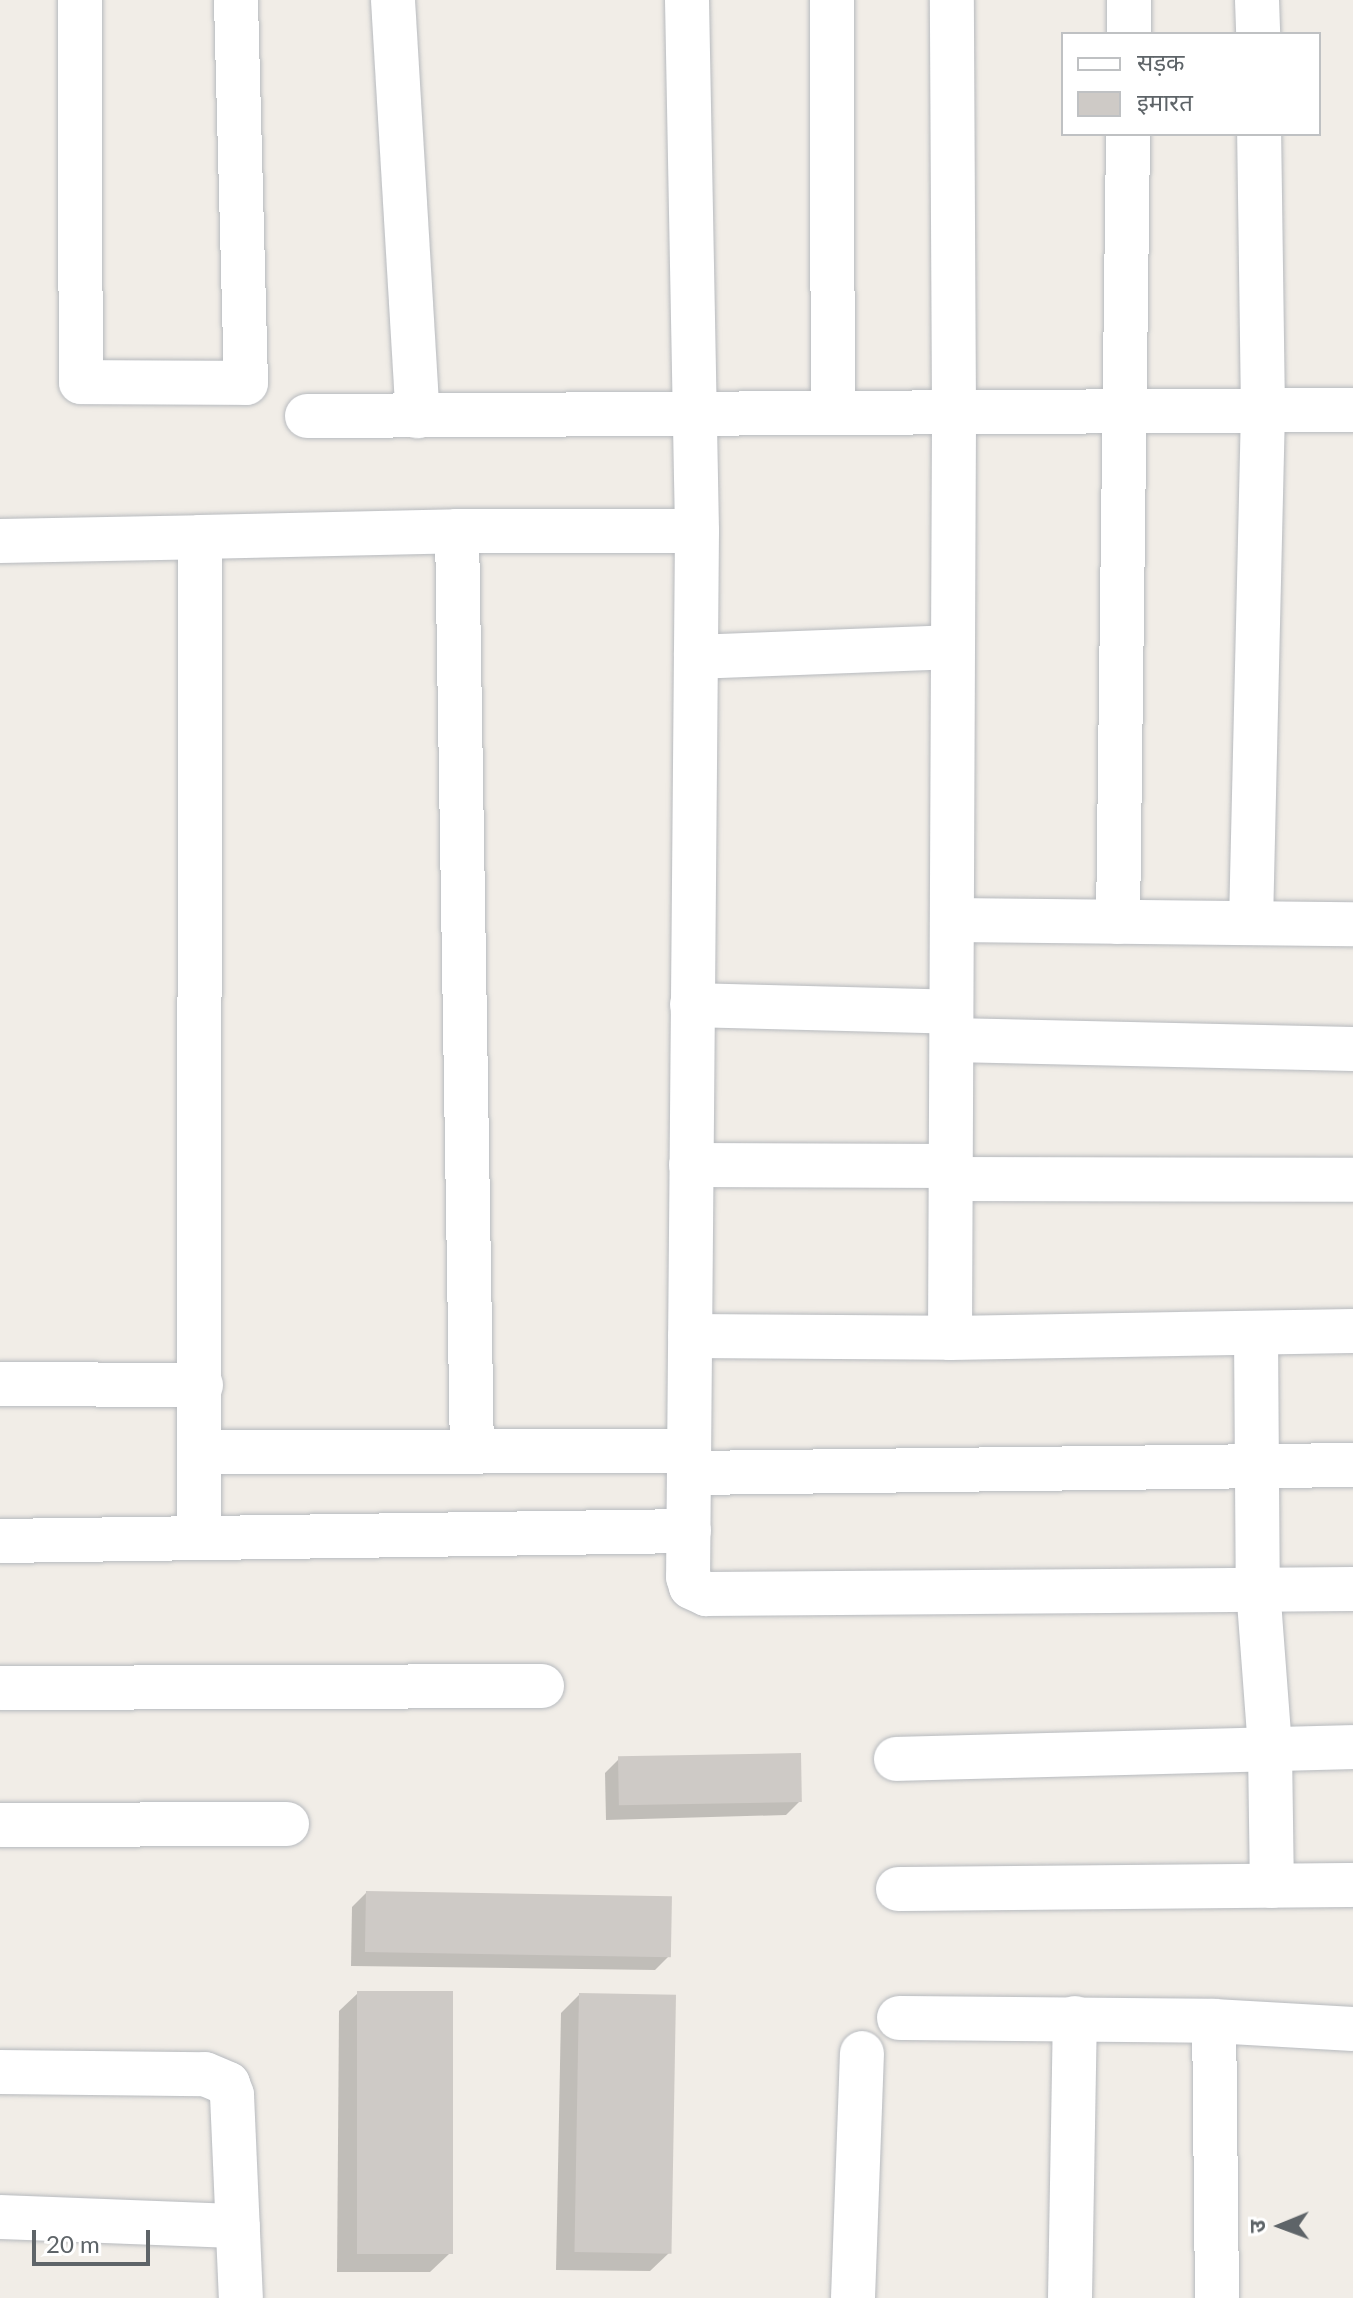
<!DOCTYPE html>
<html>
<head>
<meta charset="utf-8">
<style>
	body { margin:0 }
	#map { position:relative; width:1353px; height:2298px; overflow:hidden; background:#f1ede7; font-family:Lato,"Noto Sans Devanagari",sans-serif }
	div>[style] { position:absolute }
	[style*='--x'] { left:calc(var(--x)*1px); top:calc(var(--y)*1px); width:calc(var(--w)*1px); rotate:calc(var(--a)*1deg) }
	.shadow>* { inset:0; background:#0003 }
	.building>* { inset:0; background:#cecac6; transform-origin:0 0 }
	.roads { filter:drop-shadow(0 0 2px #b7babe) drop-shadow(0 0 2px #b7babe) }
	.minor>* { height:44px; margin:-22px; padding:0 22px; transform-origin:22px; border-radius:22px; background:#fff }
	span { translate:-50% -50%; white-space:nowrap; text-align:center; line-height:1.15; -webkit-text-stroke:8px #fff; paint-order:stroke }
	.legend { position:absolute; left:1061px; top:32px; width:260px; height:104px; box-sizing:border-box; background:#fff; border:2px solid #bfc1c3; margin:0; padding:10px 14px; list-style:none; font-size:24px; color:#5e6468 }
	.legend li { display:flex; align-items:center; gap:16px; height:40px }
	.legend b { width:40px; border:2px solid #bfc1c3 }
	.north { position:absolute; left:1241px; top:2186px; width:80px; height:80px; -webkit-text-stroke:6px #fff; paint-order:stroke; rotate:269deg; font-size:22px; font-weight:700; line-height:32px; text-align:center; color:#5e6468 }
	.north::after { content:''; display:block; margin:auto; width:28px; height:36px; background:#5e6468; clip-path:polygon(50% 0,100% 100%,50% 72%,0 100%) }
	.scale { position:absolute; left:32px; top:2230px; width:118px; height:36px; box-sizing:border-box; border:4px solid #5e6468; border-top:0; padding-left:10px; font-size:24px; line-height:28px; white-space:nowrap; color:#5e6468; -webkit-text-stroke:6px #fff; paint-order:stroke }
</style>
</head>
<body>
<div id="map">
	<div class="shadow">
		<div style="clip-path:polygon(619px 1759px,800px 1801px,786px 1815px,606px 1820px,605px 1773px)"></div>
		<div style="clip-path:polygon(366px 1893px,669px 1956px,655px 1970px,351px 1966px,352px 1907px)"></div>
		<div style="clip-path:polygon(358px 1993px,449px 2254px,430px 2272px,337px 2272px,339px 2011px)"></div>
		<div style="clip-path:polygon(579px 1995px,669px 2253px,650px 2271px,556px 2270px,561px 2013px)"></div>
	</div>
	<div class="building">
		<div style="left:801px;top:1753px;width:49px;height:183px;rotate:89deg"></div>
		<div style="left:366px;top:1891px;width:306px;height:61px;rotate:1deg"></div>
		<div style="left:357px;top:1991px;width:96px;height:263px"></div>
		<div style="left:579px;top:1993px;width:97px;height:259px;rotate:1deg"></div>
	</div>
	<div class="roads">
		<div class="minor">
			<div style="--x:80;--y:0;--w:382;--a:89.9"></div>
			<div style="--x:81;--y:382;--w:165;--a:0.3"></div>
			<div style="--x:246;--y:383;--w:383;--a:-91.5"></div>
			<div style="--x:393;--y:0;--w:417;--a:86.6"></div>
			<div style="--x:687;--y:0;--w:531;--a:88.92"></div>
			<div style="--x:697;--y:531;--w:1046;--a:90.49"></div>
			<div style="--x:688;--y:1577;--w:10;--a:73"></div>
			<div style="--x:691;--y:1587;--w:17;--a:25"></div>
			<div style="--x:706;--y:1594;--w:647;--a:-0.44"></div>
			<div style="--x:832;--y:0;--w:411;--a:89.9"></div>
			<div style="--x:1257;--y:0;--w:34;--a:88"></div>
			<div style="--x:1129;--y:34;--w:34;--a:-90"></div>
			<div style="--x:307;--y:416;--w:1046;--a:-0.33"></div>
			<div style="--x:457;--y:531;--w:920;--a:89.07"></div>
			<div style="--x:200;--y:537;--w:257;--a:-1.3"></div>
			<div style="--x:457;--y:531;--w:240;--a:0"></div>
			<div style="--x:0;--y:541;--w:200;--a:-1.1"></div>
			<div style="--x:200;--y:537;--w:1001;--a:90.06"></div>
			<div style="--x:696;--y:657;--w:257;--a:-2.2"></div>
			<div style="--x:952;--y:920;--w:401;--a:0.6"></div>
			<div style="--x:1118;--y:922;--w:788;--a:-89.27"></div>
			<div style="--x:1251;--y:923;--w:512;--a:-88.66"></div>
			<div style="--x:1263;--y:411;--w:277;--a:-90.8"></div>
			<div style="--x:692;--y:1005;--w:259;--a:1.5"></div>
			<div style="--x:952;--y:1040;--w:401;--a:1.3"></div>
			<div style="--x:691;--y:1165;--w:259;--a:0.2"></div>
			<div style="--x:951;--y:1179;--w:402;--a:0.1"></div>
			<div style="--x:1256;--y:1333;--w:255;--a:89.6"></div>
			<div style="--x:1258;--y:1588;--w:161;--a:85.7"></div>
			<div style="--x:1270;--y:1749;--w:137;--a:89.2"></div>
			<div style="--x:690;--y:1336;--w:260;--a:0.4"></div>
			<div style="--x:950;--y:1338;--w:403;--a:-1"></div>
			<div style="--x:950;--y:1338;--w:927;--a:-89.75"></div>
			<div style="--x:954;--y:411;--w:411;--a:-90.3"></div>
			<div style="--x:0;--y:1384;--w:201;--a:0.3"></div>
			<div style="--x:200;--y:1452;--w:489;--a:-0.1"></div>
			<div style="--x:689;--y:1473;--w:664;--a:-0.69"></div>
			<div style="--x:0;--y:1541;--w:689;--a:-0.83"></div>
			<div style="--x:0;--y:1688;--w:542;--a:-0.21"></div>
			<div style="--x:896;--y:1759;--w:457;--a:-1.5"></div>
			<div style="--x:0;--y:1825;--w:287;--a:-0.2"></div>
			<div style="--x:898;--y:1889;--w:455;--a:-0.5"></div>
			<div style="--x:899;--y:2018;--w:315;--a:0.5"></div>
			<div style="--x:0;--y:2072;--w:205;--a:0.6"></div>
			<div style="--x:205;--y:2074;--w:25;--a:23"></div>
			<div style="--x:228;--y:2084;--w:12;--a:70"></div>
			<div style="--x:232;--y:2095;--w:203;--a:87.5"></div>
			<div style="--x:0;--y:2217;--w:238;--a:2.2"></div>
			<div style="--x:853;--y:2298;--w:245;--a:-87.9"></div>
			<div style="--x:1070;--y:2298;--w:280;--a:-89"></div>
			<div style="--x:1217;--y:2298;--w:277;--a:-90.6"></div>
			<div style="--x:1214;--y:2021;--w:139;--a:3.3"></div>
		</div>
	</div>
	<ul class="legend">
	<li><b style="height:10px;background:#fff"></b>सड़क</li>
	<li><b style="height:22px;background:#cecac6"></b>इमारत</li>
	</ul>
	<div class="north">उ</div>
	<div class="scale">20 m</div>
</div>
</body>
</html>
